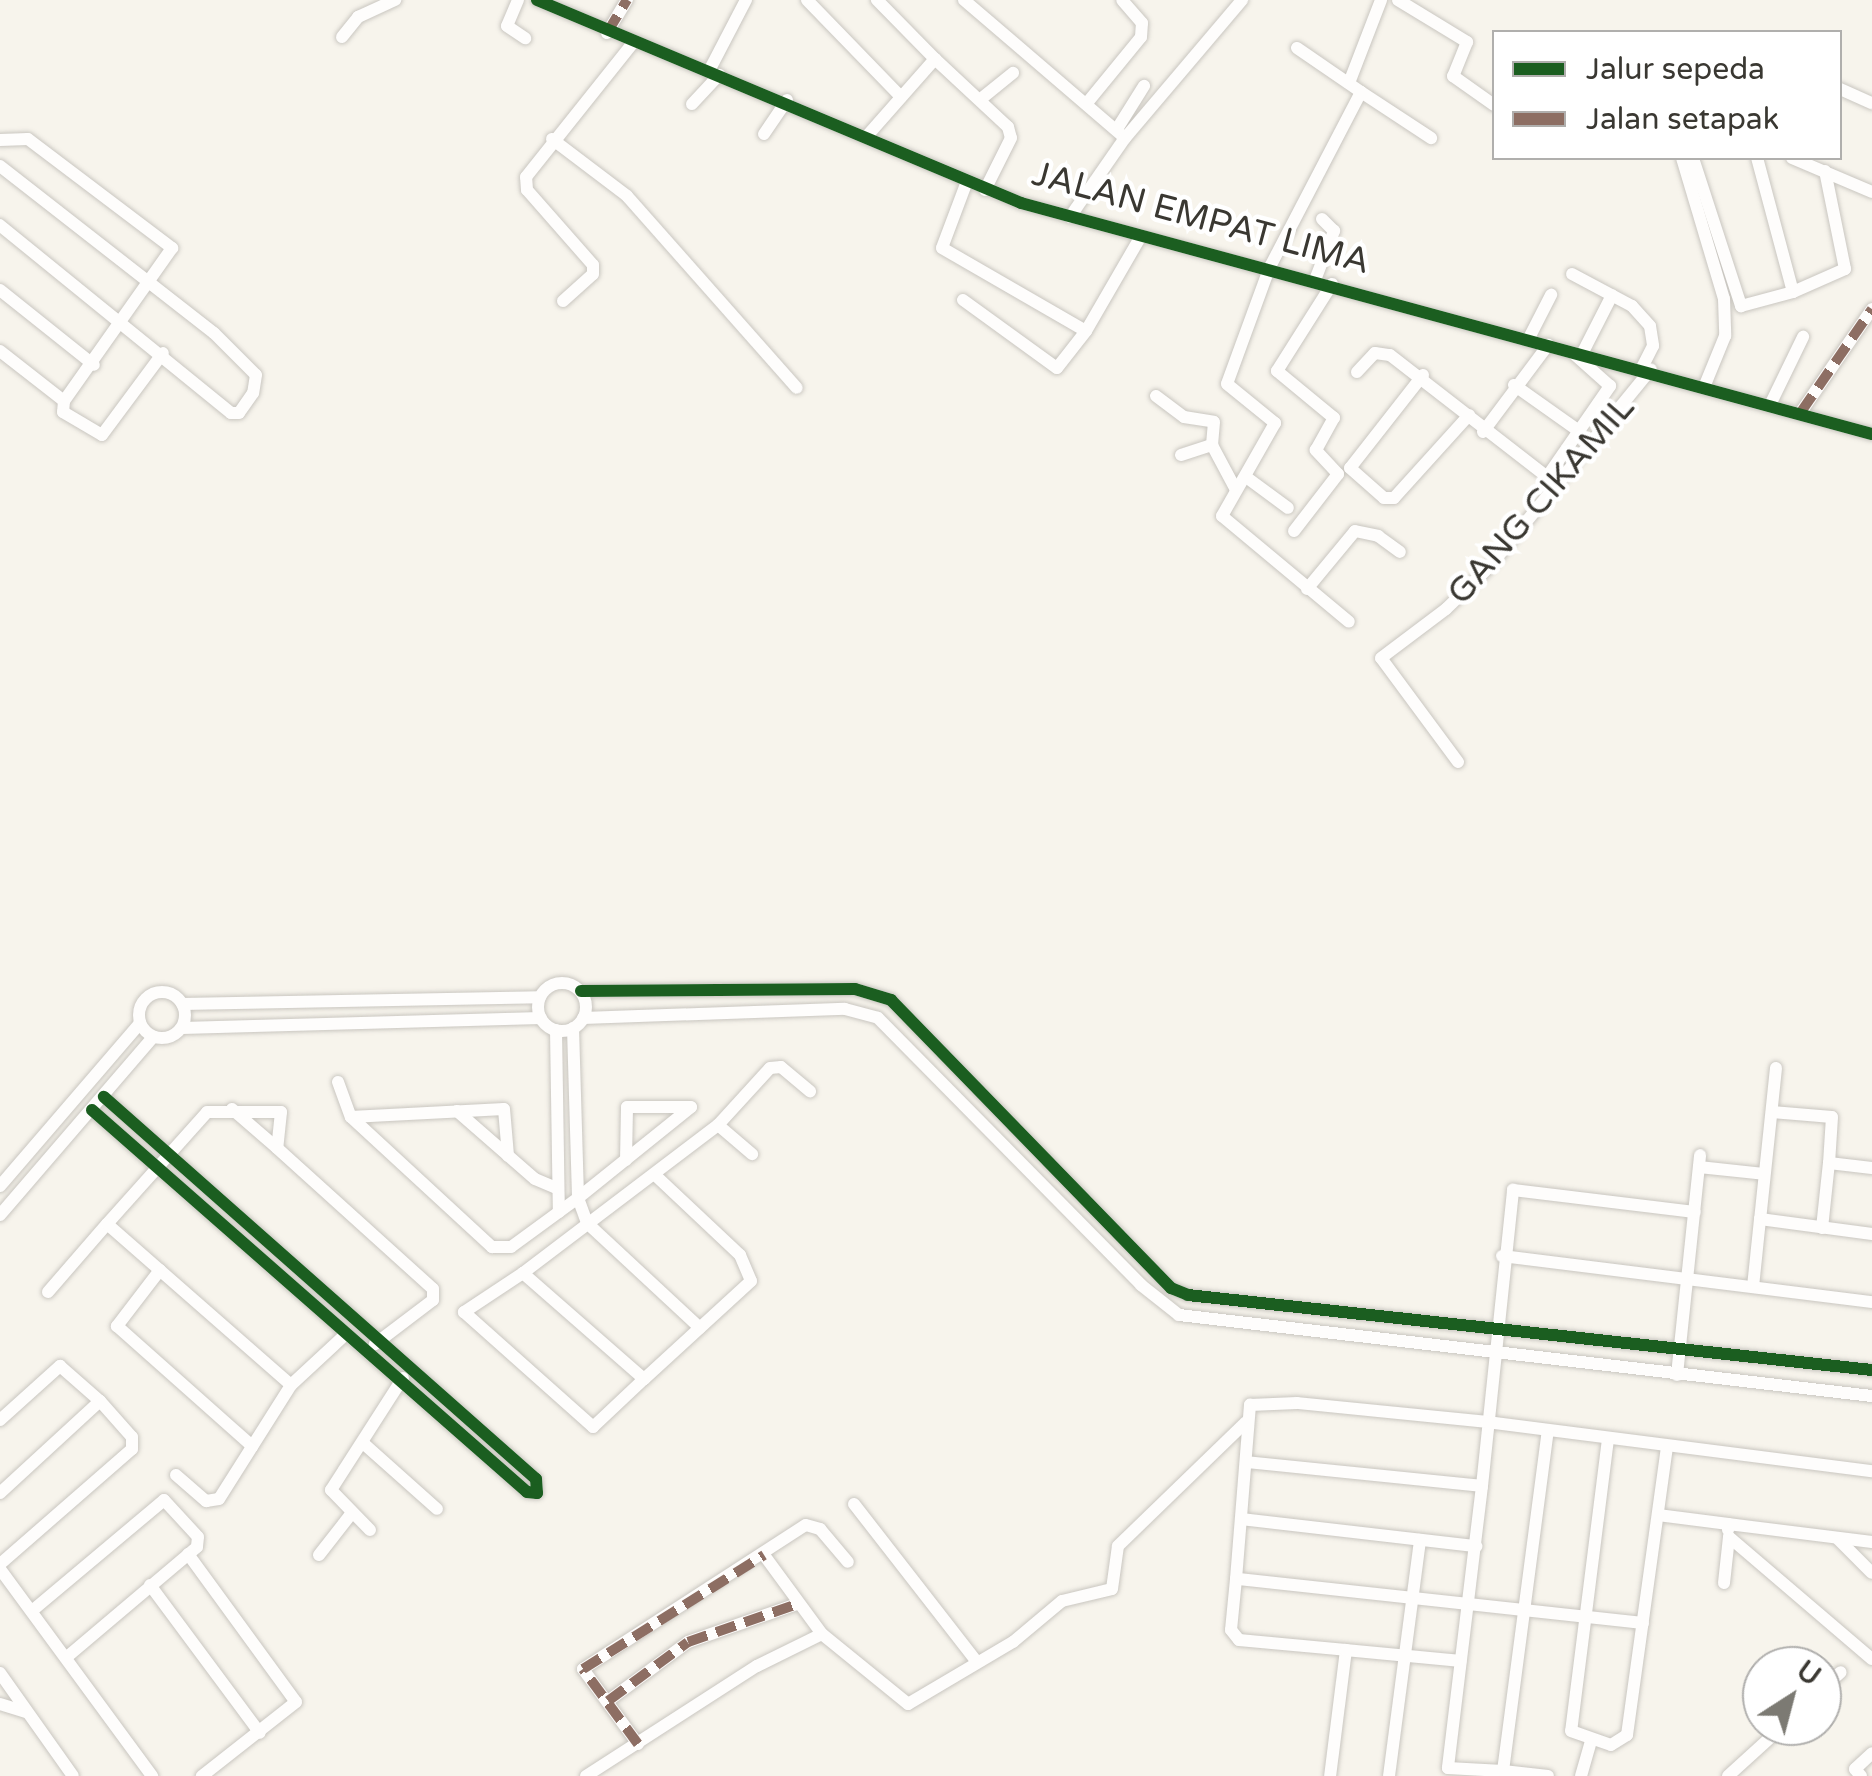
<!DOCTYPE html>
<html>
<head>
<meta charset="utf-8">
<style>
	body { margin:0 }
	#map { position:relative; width:1872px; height:1776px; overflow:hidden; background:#f7f4ec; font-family:"Varela Round",sans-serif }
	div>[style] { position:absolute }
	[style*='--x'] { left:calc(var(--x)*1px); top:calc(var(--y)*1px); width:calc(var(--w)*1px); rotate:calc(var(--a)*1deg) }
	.roads { filter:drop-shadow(0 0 2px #c9c6c0) drop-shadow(0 0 2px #c9c6c0) }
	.minor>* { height:12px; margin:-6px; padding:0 6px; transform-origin:6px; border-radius:6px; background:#fefdfc }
	.minor>.ring { margin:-6px; padding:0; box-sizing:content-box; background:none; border:12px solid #fefdfc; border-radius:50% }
	.quiet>* { height:10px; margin-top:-5px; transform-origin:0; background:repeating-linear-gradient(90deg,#8d6e63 0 20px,transparent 0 30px) }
	.cycleway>* { height:12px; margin:-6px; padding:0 6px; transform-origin:6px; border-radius:6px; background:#1b5e20 }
	span { translate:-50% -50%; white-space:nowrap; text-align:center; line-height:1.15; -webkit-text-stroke:9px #fff; paint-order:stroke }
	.street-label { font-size:35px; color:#3a3832 }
	.legend { position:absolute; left:1492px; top:30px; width:350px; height:130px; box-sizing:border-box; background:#fff; border:2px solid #b0afad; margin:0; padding:12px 18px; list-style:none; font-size:30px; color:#3a3832 }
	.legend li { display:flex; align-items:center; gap:20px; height:50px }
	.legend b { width:50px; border:2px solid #b0afad }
	.north { position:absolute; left:1742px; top:1646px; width:100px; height:100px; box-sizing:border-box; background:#fff; border:2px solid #b0afad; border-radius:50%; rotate:36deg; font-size:28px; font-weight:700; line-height:40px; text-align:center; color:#3a3832 }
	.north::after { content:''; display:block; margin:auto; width:35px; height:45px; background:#7c7a73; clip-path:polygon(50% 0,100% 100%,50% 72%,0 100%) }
</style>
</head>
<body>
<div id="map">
	<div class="roads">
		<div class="minor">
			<div style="--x:518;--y:0;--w:28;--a:113"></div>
			<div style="--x:507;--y:26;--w:22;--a:34"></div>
			<div style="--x:537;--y:0;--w:525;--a:22.75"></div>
			<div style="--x:1021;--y:203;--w:882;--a:15.19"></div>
			<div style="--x:807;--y:0;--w:135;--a:45.9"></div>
			<div style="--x:964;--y:0;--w:212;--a:40.6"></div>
			<div style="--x:1398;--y:0;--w:81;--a:31.3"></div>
			<div style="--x:1467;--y:42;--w:37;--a:112"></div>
			<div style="--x:1453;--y:76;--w:50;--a:35.3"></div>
			<div style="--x:607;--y:33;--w:39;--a:-59"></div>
			<div style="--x:342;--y:37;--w:26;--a:-51"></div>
			<div style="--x:358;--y:17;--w:41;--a:-24.7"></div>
			<div style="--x:1297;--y:48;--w:78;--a:34.5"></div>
			<div style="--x:1361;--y:92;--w:199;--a:117.5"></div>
			<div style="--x:1269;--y:269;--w:122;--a:110.1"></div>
			<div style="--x:1227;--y:384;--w:62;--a:39.1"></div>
			<div style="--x:1275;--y:423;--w:107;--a:119.7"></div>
			<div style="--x:1222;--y:516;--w:165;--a:39.8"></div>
			<div style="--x:935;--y:59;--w:100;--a:43"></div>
			<div style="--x:1008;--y:127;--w:11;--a:75"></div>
			<div style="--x:1011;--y:138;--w:58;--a:116.6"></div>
			<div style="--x:709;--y:71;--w:80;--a:-62.5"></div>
			<div style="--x:1349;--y:83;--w:89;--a:-68.9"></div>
			<div style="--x:1840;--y:89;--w:35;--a:24"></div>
			<div style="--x:1361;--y:92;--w:84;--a:33.3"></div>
			<div style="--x:982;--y:98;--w:40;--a:-39"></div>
			<div style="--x:1087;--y:103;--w:85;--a:-50.7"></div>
			<div style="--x:1141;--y:37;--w:14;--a:-86"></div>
			<div style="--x:1142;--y:23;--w:30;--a:-131"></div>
			<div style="--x:692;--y:104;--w:40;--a:-47"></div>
			<div style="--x:1117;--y:129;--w:51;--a:-57.9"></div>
			<div style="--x:764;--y:134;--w:41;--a:-55.9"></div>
			<div style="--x:867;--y:136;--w:103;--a:-48.6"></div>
			<div style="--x:935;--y:59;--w:83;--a:-134.5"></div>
			<div style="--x:552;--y:139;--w:94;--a:37.2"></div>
			<div style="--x:627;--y:196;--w:256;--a:48.5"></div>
			<div style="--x:0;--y:140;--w:28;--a:-2"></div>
			<div style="--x:28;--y:139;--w:181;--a:37.1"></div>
			<div style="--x:172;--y:248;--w:187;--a:125.2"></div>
			<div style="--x:64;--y:401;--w:11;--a:95"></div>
			<div style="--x:63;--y:412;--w:45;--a:30.5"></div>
			<div style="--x:102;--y:435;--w:102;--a:-53.4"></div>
			<div style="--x:1682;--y:158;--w:147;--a:73.4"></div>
			<div style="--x:1724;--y:299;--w:37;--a:88"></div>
			<div style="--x:1725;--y:336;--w:53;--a:112.2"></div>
			<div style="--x:1693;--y:158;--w:156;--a:72"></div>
			<div style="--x:1741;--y:306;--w:54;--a:-15.1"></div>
			<div style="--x:1793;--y:292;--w:139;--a:-105"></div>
			<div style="--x:1792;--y:158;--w:87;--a:23"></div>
			<div style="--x:0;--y:166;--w:271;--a:38"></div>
			<div style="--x:214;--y:333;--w:59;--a:45"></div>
			<div style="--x:256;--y:375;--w:18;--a:99"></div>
			<div style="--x:253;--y:393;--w:24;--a:125"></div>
			<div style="--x:239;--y:413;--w:8;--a:180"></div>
			<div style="--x:231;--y:413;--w:298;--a:-140.9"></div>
			<div style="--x:966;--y:184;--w:68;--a:110.6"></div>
			<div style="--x:942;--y:248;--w:166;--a:30"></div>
			<div style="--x:1086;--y:331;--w:110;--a:-59.9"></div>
			<div style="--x:1070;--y:217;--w:96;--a:-55.2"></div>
			<div style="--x:1125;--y:138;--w:181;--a:-49.7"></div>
			<div style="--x:1572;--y:274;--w:68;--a:28.1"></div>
			<div style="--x:1632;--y:306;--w:27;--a:48"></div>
			<div style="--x:1650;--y:326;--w:20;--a:81"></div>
			<div style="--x:1653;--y:346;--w:25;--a:117"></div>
			<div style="--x:1315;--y:280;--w:53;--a:-68.8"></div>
			<div style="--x:1334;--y:231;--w:17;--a:-135"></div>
			<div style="--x:0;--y:290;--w:120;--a:38.6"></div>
			<div style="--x:1793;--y:292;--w:57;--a:-23.9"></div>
			<div style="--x:1845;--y:269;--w:100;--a:-101.5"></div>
			<div style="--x:963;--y:300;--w:116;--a:35.9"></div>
			<div style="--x:1057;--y:368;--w:47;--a:-51.9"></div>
			<div style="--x:563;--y:301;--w:40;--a:-42"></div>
			<div style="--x:593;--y:274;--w:9;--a:-90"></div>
			<div style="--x:593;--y:265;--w:100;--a:-131.3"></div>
			<div style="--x:527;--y:190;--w:13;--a:-94"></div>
			<div style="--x:526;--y:177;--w:171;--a:-51.4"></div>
			<div style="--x:1528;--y:340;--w:51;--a:-62.9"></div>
			<div style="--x:0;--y:351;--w:81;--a:38"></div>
			<div style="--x:1582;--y:354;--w:66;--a:-63"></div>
			<div style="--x:1357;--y:372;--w:26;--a:-47"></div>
			<div style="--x:1375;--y:353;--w:15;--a:8"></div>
			<div style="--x:1390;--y:355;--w:199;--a:37.8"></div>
			<div style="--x:1547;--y:477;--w:111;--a:-55.3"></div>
			<div style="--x:1610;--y:386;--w:48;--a:-138.4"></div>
			<div style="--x:1423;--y:375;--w:118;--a:128.1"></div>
			<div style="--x:1350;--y:468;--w:45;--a:41.4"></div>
			<div style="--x:1384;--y:498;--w:10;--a:0"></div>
			<div style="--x:1394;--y:498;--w:112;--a:-47.9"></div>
			<div style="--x:1514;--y:385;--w:80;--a:35.3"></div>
			<div style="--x:1156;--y:396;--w:35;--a:37"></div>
			<div style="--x:1184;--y:417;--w:30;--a:9"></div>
			<div style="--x:1214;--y:422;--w:23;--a:95"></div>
			<div style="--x:1212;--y:445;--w:51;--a:61.9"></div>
			<div style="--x:1770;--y:405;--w:76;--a:-64.1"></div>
			<div style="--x:1801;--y:412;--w:125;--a:-55.4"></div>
			<div style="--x:1483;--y:432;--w:109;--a:-53.2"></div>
			<div style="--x:1181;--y:455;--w:33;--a:-18"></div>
			<div style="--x:1246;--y:477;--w:52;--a:36.4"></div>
			<div style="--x:1294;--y:531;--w:72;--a:-52.3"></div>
			<div style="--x:1338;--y:474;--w:33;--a:-133"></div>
			<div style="--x:1316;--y:450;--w:37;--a:-61"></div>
			<div style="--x:1334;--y:418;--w:74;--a:-140.5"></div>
			<div style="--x:1277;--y:371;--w:103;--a:-57.7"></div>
			<div style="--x:1307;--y:589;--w:75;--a:-50.4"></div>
			<div style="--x:1355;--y:531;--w:24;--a:12"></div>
			<div style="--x:1378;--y:536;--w:27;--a:36"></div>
			<div style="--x:1458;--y:762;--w:129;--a:-126.5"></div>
			<div style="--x:1381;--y:658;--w:81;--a:-37"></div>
			<div style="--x:1446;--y:609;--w:62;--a:-44.3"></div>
			<div style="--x:1490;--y:566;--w:254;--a:-50.7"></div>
			<div class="ring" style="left:538px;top:983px;width:36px;height:36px"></div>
			<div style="--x:581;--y:991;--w:274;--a:-0.4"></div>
			<div style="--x:855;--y:989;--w:38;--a:17"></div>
			<div style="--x:891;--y:1000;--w:402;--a:45.8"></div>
			<div style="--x:1171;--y:1288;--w:18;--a:22"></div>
			<div style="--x:1188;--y:1295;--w:688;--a:6.26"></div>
			<div class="ring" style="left:139px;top:992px;width:34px;height:34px"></div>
			<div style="--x:182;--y:1004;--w:358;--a:-1.1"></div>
			<div style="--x:583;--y:1018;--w:262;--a:-2"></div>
			<div style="--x:845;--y:1009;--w:34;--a:15"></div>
			<div style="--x:878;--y:1018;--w:375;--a:45.4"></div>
			<div style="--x:1141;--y:1285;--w:48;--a:38.3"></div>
			<div style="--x:1179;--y:1315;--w:698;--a:6.67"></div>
			<div style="--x:182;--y:1028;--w:359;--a:-1.6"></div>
			<div style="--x:573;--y:1028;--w:170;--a:88.3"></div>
			<div style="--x:556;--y:1030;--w:182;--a:89.1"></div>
			<div style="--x:1776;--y:1068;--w:152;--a:96"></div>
			<div style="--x:1760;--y:1219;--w:113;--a:7.6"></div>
			<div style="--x:338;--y:1082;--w:37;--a:70"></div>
			<div style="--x:351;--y:1117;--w:153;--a:-3"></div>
			<div style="--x:504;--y:1109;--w:47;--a:85.1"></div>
			<div style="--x:232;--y:1109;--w:60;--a:40.9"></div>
			<div style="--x:92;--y:1110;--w:579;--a:41.29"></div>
			<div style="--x:527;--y:1492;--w:10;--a:6"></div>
			<div style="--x:537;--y:1493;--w:14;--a:-94"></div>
			<div style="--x:536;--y:1479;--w:577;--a:-138.51"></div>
			<div style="--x:457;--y:1111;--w:103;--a:41.1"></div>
			<div style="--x:535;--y:1179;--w:25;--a:23"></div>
			<div style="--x:1772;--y:1112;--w:60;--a:4.8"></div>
			<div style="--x:1832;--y:1117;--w:46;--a:93.7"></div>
			<div style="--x:351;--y:1117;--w:192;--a:42.7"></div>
			<div style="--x:492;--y:1247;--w:19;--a:0"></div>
			<div style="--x:511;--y:1247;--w:83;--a:-36.2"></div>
			<div style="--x:578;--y:1198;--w:27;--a:70"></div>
			<div style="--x:587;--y:1223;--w:154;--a:42.9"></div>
			<div style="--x:718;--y:1125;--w:45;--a:40.5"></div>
			<div style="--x:626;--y:1160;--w:53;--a:-88.9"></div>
			<div style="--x:627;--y:1107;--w:64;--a:0"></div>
			<div style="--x:1699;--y:1167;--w:65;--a:6.1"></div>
			<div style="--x:655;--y:1175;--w:117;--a:43.3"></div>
			<div style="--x:740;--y:1255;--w:28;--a:67"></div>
			<div style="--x:751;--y:1281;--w:145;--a:137.5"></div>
			<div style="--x:644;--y:1379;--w:161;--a:-138.8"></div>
			<div style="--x:523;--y:1273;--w:245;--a:-37.2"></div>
			<div style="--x:718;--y:1125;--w:77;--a:-47.6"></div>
			<div style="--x:770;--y:1068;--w:11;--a:-5"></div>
			<div style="--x:781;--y:1067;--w:38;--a:40"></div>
			<div style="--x:0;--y:1186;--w:215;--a:-49.3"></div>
			<div style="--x:578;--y:1198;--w:145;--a:-38.8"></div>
			<div style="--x:0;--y:1215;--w:235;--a:-49.3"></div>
			<div style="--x:1822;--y:1228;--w:65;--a:-83.9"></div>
			<div style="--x:1829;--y:1163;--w:43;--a:6.6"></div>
			<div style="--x:1502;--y:1256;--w:373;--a:7.1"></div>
			<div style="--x:160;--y:1270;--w:71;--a:127.5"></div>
			<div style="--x:117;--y:1326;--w:181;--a:41.6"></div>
			<div style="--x:523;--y:1273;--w:71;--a:146.5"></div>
			<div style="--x:464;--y:1312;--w:173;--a:41.7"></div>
			<div style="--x:593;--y:1427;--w:70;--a:-43.3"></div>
			<div style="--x:1753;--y:1287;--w:68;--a:-84.1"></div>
			<div style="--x:48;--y:1292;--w:90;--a:-49.1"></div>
			<div style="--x:1677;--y:1375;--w:221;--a:-84"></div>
			<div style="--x:291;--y:1385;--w:74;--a:-42.8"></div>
			<div style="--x:0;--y:1420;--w:81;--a:-42"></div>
			<div style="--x:60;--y:1366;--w:53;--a:41.2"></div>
			<div style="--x:1608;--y:1439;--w:294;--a:97.2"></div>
			<div style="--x:1571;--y:1731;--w:42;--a:19.3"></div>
			<div style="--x:1611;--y:1745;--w:19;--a:-32"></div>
			<div style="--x:1627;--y:1735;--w:290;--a:-82.1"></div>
			<div style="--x:363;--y:1443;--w:99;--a:41.7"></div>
			<div style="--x:1246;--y:1462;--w:237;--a:5.8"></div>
			<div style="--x:1482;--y:1486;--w:284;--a:96.9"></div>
			<div style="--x:1448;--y:1768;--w:55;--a:3.1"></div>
			<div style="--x:176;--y:1475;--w:40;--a:41"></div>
			<div style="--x:206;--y:1501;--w:13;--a:-9"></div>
			<div style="--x:219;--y:1499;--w:135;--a:-57.7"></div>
			<div style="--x:291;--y:1385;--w:244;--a:-138.8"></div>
			<div style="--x:107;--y:1224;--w:150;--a:-48.2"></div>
			<div style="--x:207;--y:1112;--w:74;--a:0"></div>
			<div style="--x:281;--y:1112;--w:36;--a:96"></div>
			<div style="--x:277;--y:1148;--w:210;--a:42.1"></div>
			<div style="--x:433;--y:1289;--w:11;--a:90"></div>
			<div style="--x:433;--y:1300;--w:73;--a:142.8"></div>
			<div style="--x:1482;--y:1486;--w:298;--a:-84"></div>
			<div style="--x:1513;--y:1190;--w:183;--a:6.9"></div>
			<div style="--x:0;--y:1493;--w:136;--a:-42.6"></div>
			<div style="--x:100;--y:1401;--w:48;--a:48.4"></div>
			<div style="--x:132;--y:1437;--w:12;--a:90"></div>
			<div style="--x:132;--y:1449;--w:175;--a:138.9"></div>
			<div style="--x:854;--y:1504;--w:200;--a:52.1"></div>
			<div style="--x:1658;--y:1515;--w:71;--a:7.3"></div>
			<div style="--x:1728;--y:1524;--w:6;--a:90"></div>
			<div style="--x:1241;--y:1519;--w:237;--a:6.6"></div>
			<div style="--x:1728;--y:1524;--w:145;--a:7.1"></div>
			<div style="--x:370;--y:1530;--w:56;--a:-134.3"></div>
			<div style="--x:331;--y:1490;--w:133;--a:-57.3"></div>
			<div style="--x:1837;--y:1538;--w:49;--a:45"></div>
			<div style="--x:188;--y:1554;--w:183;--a:53.9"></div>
			<div style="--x:296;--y:1702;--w:120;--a:141.8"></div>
			<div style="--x:319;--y:1555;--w:52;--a:-52"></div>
			<div style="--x:764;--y:1555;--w:98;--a:53.7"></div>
			<div style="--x:822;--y:1634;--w:111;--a:39.1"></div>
			<div style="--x:908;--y:1704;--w:122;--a:-30.6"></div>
			<div style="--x:1013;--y:1642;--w:64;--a:-39.9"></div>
			<div style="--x:1062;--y:1601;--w:51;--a:-13.5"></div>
			<div style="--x:1112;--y:1589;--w:43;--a:-82.1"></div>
			<div style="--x:1118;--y:1546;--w:178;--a:-44.1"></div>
			<div style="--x:0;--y:1569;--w:257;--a:53.7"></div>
			<div style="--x:1236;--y:1579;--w:51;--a:95.6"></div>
			<div style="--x:1231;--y:1630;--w:13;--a:51"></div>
			<div style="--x:1239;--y:1640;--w:107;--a:5.3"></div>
			<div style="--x:1346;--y:1650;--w:127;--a:97.2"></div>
			<div style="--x:1724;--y:1583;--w:46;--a:-83.8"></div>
			<div style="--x:1729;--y:1537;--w:188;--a:40.5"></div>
			<div style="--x:150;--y:1585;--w:184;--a:53.4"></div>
			<div style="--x:33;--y:1610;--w:171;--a:-40"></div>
			<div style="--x:164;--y:1500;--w:50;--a:47.4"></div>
			<div style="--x:198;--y:1537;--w:10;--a:96"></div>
			<div style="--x:197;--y:1547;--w:170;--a:139.8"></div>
			<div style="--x:1643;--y:1623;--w:409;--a:-173.8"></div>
			<div style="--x:1236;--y:1579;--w:175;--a:-85.4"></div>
			<div style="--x:1250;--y:1405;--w:47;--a:-2.4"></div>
			<div style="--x:1297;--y:1403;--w:191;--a:5.7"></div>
			<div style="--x:1487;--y:1422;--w:388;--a:7.3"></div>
			<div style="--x:1346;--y:1650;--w:115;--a:5.5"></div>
			<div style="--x:0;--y:1673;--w:126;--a:54.7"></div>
			<div style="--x:1822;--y:1689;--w:25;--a:-42"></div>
			<div style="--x:608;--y:1701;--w:99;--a:-36.4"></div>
			<div style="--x:688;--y:1642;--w:115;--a:-19.2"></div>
			<div style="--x:0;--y:1704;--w:27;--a:17"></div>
			<div style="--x:638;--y:1744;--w:93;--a:-126.3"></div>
			<div style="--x:583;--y:1669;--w:265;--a:-32.9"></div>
			<div style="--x:806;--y:1525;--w:15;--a:16"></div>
			<div style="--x:820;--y:1529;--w:43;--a:49.7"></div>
			<div style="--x:586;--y:1776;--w:203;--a:-32.8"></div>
			<div style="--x:757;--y:1666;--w:72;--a:-26.2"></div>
			<div style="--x:1389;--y:1776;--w:238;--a:-82.5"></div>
			<div style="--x:1548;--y:1776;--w:45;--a:-173.7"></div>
			<div style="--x:1503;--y:1771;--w:343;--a:-82.5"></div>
			<div style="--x:1581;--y:1776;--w:37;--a:-74"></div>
			<div style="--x:1728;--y:1776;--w:74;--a:-42.3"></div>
			<div style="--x:1861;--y:1776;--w:9;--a:-131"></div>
			<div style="--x:1855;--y:1769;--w:23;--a:-43"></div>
		</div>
	</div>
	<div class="quiet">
		<div style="--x:607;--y:33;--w:39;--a:-59"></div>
		<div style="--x:1801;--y:412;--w:125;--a:-55.4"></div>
		<div style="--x:608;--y:1701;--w:99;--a:-36.4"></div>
		<div style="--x:688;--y:1642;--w:115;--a:-19.2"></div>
		<div style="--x:638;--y:1744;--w:93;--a:-126.3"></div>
		<div style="--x:583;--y:1669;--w:214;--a:-32.2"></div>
	</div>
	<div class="cycleway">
		<div style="--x:537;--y:0;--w:525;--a:22.75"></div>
		<div style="--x:1021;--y:203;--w:882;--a:15.19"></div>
		<div style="--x:581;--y:991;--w:274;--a:-0.4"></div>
		<div style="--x:855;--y:989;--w:38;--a:17"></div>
		<div style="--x:891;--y:1000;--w:402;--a:45.8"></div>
		<div style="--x:1171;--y:1288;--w:18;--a:22"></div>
		<div style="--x:1188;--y:1295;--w:688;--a:6.26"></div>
		<div style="--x:92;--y:1110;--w:579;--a:41.29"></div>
		<div style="--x:527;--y:1492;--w:10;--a:6"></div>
		<div style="--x:537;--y:1493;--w:14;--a:-94"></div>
		<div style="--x:536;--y:1479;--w:577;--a:-138.51"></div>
	</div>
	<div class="street-label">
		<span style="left:1201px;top:218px;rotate:15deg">JALAN EMPAT LIMA</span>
		<span style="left:1541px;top:500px;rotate:-49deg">GANG CIKAMIL</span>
	</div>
	<ul class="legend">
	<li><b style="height:12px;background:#1b5e20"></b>Jalur sepeda</li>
	<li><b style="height:12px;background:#8d6e63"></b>Jalan setapak</li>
	</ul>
	<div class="north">U</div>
</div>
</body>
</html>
